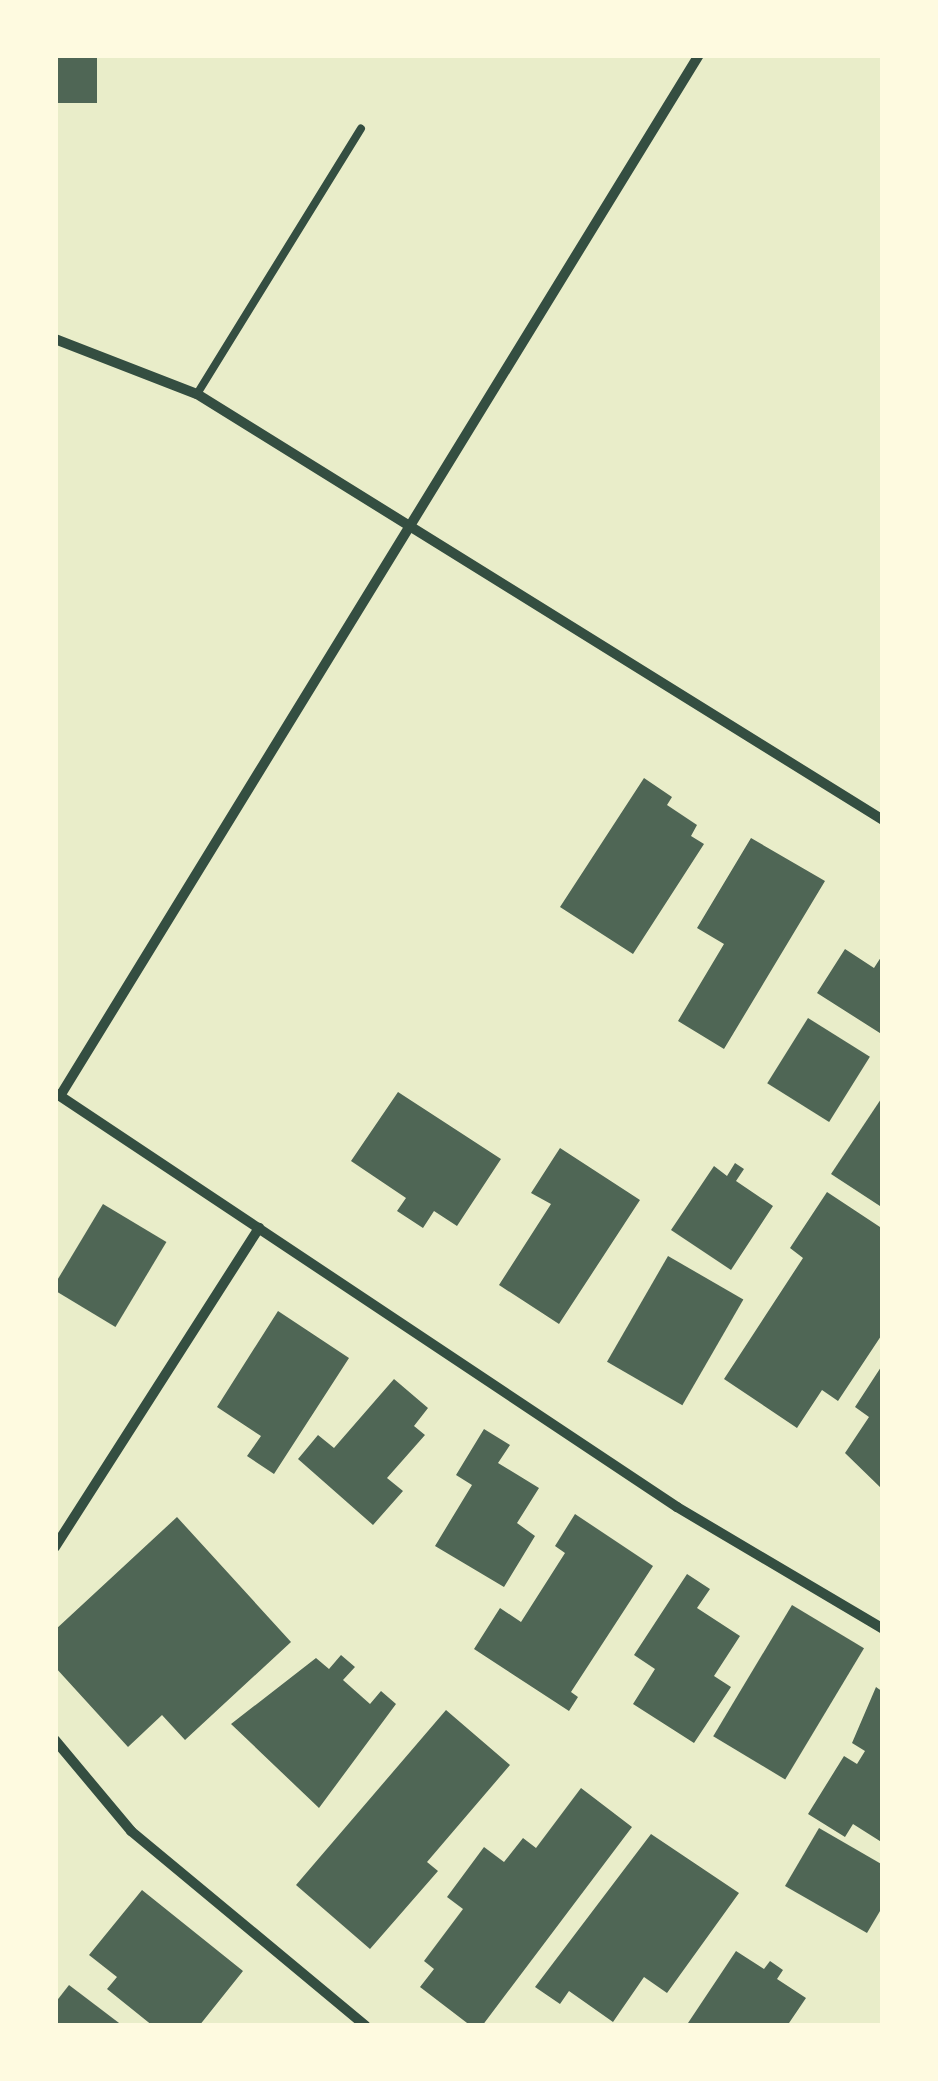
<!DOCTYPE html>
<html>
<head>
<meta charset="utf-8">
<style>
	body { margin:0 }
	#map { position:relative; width:938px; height:2081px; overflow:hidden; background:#e9edc9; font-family:"Roboto Condensed",sans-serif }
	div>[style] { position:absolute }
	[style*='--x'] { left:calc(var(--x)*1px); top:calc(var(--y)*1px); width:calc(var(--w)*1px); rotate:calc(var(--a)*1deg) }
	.building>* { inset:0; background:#4f6655; transform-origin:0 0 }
	.service>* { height:8px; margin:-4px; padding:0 4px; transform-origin:4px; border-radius:4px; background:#344e41 }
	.minor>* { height:10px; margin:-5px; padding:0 5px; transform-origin:5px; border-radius:5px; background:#344e41 }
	span { translate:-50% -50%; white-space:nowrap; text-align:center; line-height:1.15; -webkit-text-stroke:10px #fefae0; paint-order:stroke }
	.frame { position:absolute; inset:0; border:58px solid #fefae0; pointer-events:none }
</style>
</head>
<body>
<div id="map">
	<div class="building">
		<div style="left:55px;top:55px;width:42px;height:48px"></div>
		<div style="clip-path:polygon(644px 778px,672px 797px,667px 805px,697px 825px,691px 836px,704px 844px,633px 954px,560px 907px)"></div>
		<div style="clip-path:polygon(751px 838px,825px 881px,724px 1049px,678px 1021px,724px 944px,697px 928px)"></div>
		<div style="clip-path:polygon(845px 949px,874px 968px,883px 954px,883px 1035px,817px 993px)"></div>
		<div style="left:808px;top:1018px;width:73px;height:77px;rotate:32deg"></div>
		<div style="clip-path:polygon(398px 1092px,501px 1159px,457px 1226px,434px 1211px,423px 1228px,397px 1211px,406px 1198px,351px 1161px)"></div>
		<div style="clip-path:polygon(883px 1096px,883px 1208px,831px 1174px)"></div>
		<div style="clip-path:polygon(560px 1148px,640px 1200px,559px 1324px,499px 1285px,551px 1204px,531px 1193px)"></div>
		<div style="clip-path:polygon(735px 1163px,744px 1169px,736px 1181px,773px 1206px,731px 1270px,671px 1230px,714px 1166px,727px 1176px)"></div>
		<div style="clip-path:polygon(827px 1192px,883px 1229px,883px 1333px,838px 1401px,822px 1390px,797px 1428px,724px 1379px,803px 1258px,790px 1248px)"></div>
		<div style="left:103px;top:1204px;width:74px;height:99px;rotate:31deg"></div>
		<div style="left:668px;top:1256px;width:87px;height:122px;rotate:30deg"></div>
		<div style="clip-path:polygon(278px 1311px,349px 1358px,274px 1474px,247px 1456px,261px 1436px,217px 1407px)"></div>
		<div style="clip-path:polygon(883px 1364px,883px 1490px,845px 1453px,869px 1417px,855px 1407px)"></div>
		<div style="clip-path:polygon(394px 1379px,428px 1408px,414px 1426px,425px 1435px,387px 1478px,403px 1491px,373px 1525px,298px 1459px,318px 1435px,334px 1448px)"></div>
		<div style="clip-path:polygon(484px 1429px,510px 1445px,498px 1463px,539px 1488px,517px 1523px,535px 1536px,504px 1587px,435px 1546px,472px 1485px,456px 1475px)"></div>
		<div style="clip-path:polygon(575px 1514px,653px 1566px,571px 1692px,578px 1697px,569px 1711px,474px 1649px,500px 1608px,521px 1622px,565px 1553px,555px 1546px)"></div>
		<div style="clip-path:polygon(177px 1517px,291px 1642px,185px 1740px,162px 1715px,128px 1747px,55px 1667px,55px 1630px)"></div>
		<div style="clip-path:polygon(687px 1574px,710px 1589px,697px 1608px,740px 1636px,714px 1676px,731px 1687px,694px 1743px,633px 1704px,655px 1669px,634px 1655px)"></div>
		<div style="left:792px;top:1605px;width:84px;height:153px;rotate:31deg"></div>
		<div style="clip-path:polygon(341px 1655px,355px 1667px,343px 1680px,370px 1704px,381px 1691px,396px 1704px,319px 1808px,231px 1724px,316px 1658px,329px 1669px)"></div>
		<div style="clip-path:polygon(876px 1687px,883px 1692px,883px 1843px,853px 1824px,845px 1837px,808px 1814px,844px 1756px,857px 1764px,865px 1751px,852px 1743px)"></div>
		<div style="clip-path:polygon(446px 1710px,510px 1765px,427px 1862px,438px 1871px,370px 1949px,296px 1885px)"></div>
		<div style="clip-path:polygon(581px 1788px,632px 1827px,482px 2026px,471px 2026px,420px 1987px,434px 1969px,424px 1961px,463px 1909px,447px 1897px,484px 1847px,504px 1862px,523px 1838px,536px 1848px)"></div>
		<div style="clip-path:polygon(819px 1828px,883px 1865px,883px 1906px,867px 1933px,785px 1886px)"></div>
		<div style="clip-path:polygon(651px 1834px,739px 1893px,667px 1993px,644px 1977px,613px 2022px,569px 1991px,560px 2004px,535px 1987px)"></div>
		<div style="clip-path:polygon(142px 1890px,243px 1971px,199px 2026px,153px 2026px,107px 1989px,117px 1977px,89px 1955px)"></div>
		<div style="clip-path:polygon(736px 1951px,764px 1969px,770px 1961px,783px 1970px,777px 1979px,806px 1998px,787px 2026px,686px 2026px)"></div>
		<div style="clip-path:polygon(69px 1985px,123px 2026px,55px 2026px,55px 2003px)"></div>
	</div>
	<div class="service">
		<div style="--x:197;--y:394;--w:312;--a:-58.3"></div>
	</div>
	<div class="minor">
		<div style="--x:55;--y:339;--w:152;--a:21.2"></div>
		<div style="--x:197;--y:394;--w:808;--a:31.84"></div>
		<div style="--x:57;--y:1094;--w:745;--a:33.67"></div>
		<div style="--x:677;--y:1507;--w:239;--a:30.6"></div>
		<div style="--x:60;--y:1096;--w:1221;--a:-58.46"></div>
		<div style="--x:55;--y:1547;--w:379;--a:-57.4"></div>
		<div style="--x:55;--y:1740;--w:119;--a:50.1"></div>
		<div style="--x:131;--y:1831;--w:305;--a:39.7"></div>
	</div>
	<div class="frame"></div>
</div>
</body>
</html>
